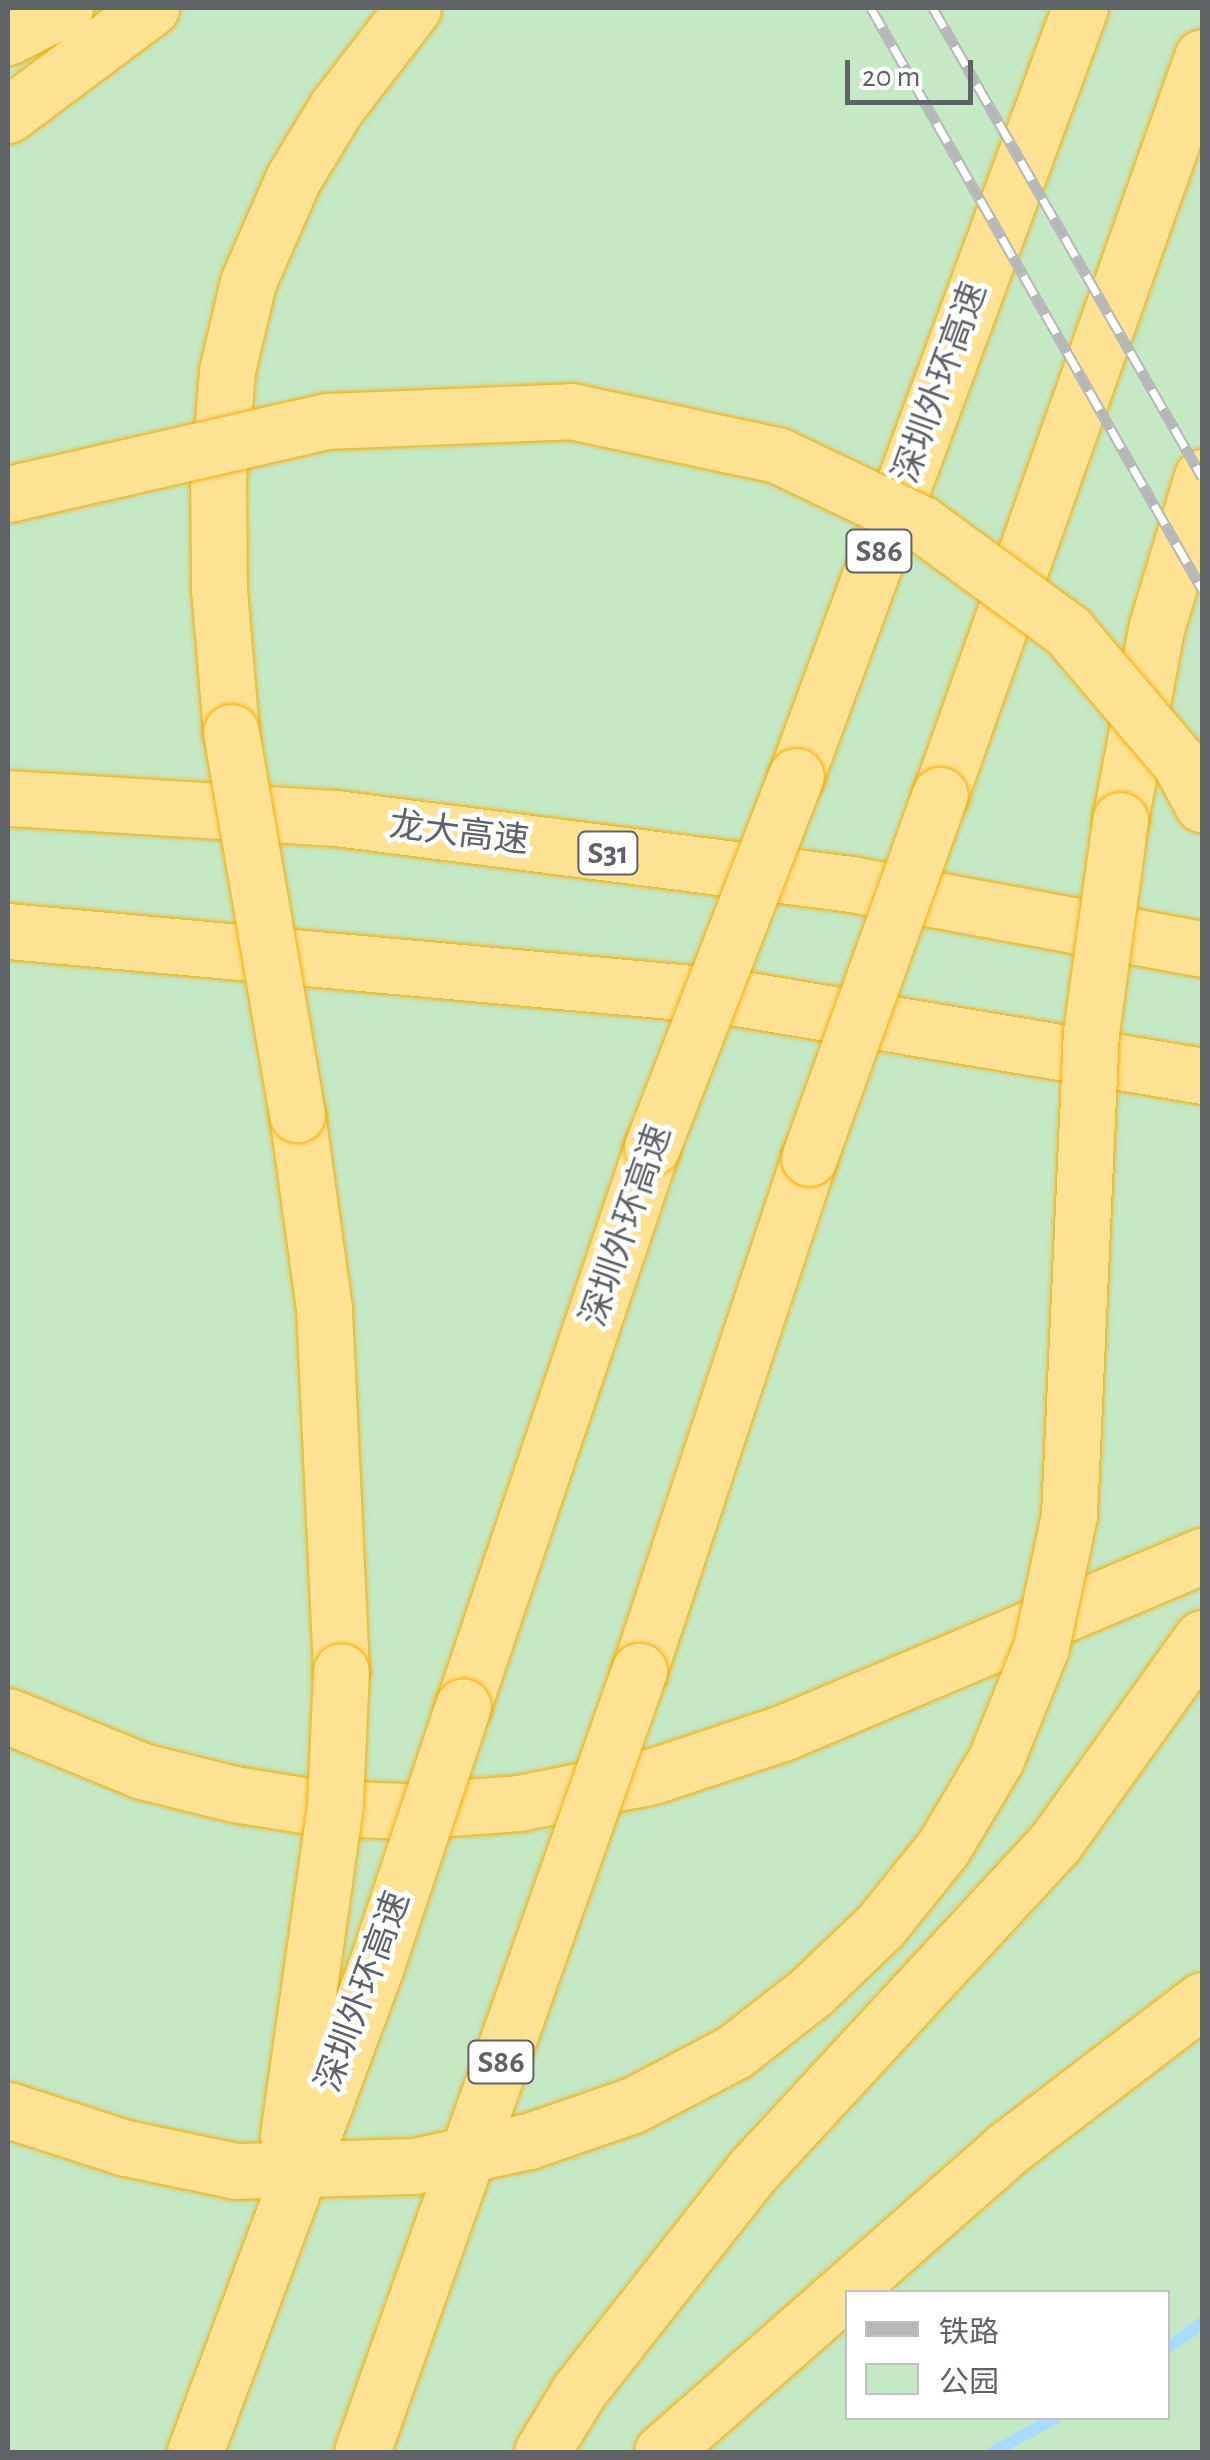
<!DOCTYPE html>
<html>
<head>
<meta charset="utf-8">
<style>
	body { margin:0 }
	#map { position:relative; width:1210px; height:2460px; overflow:hidden; background:#f1efe8; font-family:"Alegreya Sans","Noto Sans SC",sans-serif }
	div>[style] { position:absolute }
	[style*='--x'] { left:calc(var(--x)*1px); top:calc(var(--y)*1px); width:calc(var(--w)*1px); rotate:calc(var(--a)*1deg) }
	.green>* { inset:0; background:#c5e8c5 }
	.stream>* { height:12px; margin:-6px; padding:0 6px; transform-origin:6px; border-radius:6px; background:#aadaff }
	.roads { filter:drop-shadow(0 0 2px #f9ab00) drop-shadow(0 0 2px #f9ab00) }
	.highway>* { height:55px; margin:-27.5px; padding:0 27.5px; transform-origin:27.5px; border-radius:27.5px; background:#fde293 }
	.rail>* { height:11px; margin-top:-5.5px; transform-origin:0; background:repeating-linear-gradient(90deg,#fff 0 22px,#b6b7b8 0 44px); box-sizing:border-box; border-block:2px solid #b6b7b8 }
	.bridges { filter:drop-shadow(0 0 2px #f9ab00) drop-shadow(0 0 2px #f9ab00) }
	.highway-bridge>* { height:55px; margin:-27.5px; padding:0 27.5px; transform-origin:27.5px; border-radius:27.5px; background:#fde293 }
	span { translate:-50% -50%; white-space:nowrap; text-align:center; line-height:1.15; -webkit-text-stroke:9px #fff; paint-order:stroke }
	.shield-label span { padding:2px 8px; background:#fff; border:2px solid; border-radius:8px; -webkit-text-stroke-width:0 }
	.shield-label { font-size:32px; color:#5f6368; font-weight:700 }
	.street-label { font-size:35px; color:#5f6368 }
	.frame { position:absolute; inset:0; border:10px solid #5f6368; pointer-events:none }
	.legend { position:absolute; left:845px; top:2290px; width:325px; height:130px; box-sizing:border-box; background:#fff; border:2px solid #bfc1c3; margin:0; padding:12px 18px; list-style:none; font-size:30px; color:#5f6368 }
	.legend li { display:flex; align-items:center; gap:20px; height:50px }
	.legend b { width:50px; border:2px solid #bfc1c3 }
	.scale { position:absolute; left:845px; top:60px; width:128px; height:45px; box-sizing:border-box; border:5px solid #5f6368; border-top:0; padding-left:12px; font-size:30px; line-height:35px; white-space:nowrap; color:#5f6368; -webkit-text-stroke:8px #fff; paint-order:stroke }
</style>
</head>
<body>
<div id="map">
	<div class="green">
		<div style="clip-path:polygon(evenodd,8px 8px,1202px 8px,1202px 2452px,8px 2452px,8px 8px,848px 2292px,1168px 2292px,1168px 2418px,848px 2418px,848px 2292px)"></div>
	</div>
	<div class="stream">
		<div style="--x:1168;--y:2348;--w:42;--a:-36.3"></div>
		<div style="--x:993;--y:2452;--w:71;--a:-28.7"></div>
	</div>
	<div class="roads">
		<div class="highway">
			<div style="--x:8;--y:37;--w:64;--a:-27"></div>
			<div style="--x:8;--y:115;--w:179;--a:-36.8"></div>
			<div style="--x:231;--y:732;--w:144;--a:-94.8"></div>
			<div style="--x:219;--y:589;--w:110;--a:-90.5"></div>
			<div style="--x:218;--y:479;--w:108;--a:-85.2"></div>
			<div style="--x:227;--y:371;--w:91;--a:-76.7"></div>
			<div style="--x:248;--y:282;--w:112;--a:-66.4"></div>
			<div style="--x:293;--y:179;--w:83;--a:-58.8"></div>
			<div style="--x:336;--y:108;--w:126;--a:-52.4"></div>
			<div style="--x:796;--y:776;--w:819;--a:-69.71"></div>
			<div style="--x:940;--y:795;--w:783;--a:-70.45"></div>
			<div style="--x:8;--y:798;--w:329;--a:3.5"></div>
			<div style="--x:336;--y:818;--w:519;--a:7.3"></div>
			<div style="--x:851;--y:884;--w:357;--a:10.5"></div>
			<div style="--x:1120;--y:820;--w:194;--a:-79.3"></div>
			<div style="--x:1156;--y:629;--w:159;--a:-73.2"></div>
			<div style="--x:8;--y:931;--w:720;--a:5.18"></div>
			<div style="--x:725;--y:996;--w:484;--a:9.5"></div>
			<div style="--x:297;--y:1114;--w:197;--a:82.1"></div>
			<div style="--x:324;--y:1309;--w:362;--a:87.3"></div>
			<div style="--x:639;--y:1671;--w:540;--a:-71.67"></div>
			<div style="--x:463;--y:1706;--w:590;--a:-71.32"></div>
			<div style="--x:8;--y:1716;--w:145;--a:22.3"></div>
			<div style="--x:142;--y:1771;--w:95;--a:14"></div>
			<div style="--x:234;--y:1794;--w:88;--a:9.1"></div>
			<div style="--x:321;--y:1808;--w:90;--a:1.9"></div>
			<div style="--x:411;--y:1811;--w:108;--a:-4.2"></div>
			<div style="--x:519;--y:1803;--w:137;--a:-11.4"></div>
			<div style="--x:653;--y:1776;--w:139;--a:-18.4"></div>
			<div style="--x:785;--y:1732;--w:453;--a:-22.9"></div>
			<div style="--x:542;--y:2452;--w:71;--a:-58.8"></div>
			<div style="--x:579;--y:2391;--w:283;--a:-51.8"></div>
			<div style="--x:754;--y:2169;--w:444;--a:-47.3"></div>
			<div style="--x:1055;--y:1843;--w:252;--a:-54.4"></div>
			<div style="--x:662;--y:2452;--w:461;--a:-41.3"></div>
			<div style="--x:1008;--y:2148;--w:244;--a:-37.3"></div>
		</div>
	</div>
	<div class="rail">
		<div style="--x:871;--y:8;--w:669;--a:60.33"></div>
		<div style="--x:933;--y:8;--w:541;--a:60.16"></div>
	</div>
	<div class="bridges">
		<div class="highway-bridge">
			<div style="--x:8;--y:494;--w:327;--a:-12.9"></div>
			<div style="--x:327;--y:421;--w:244;--a:-2.3"></div>
			<div style="--x:571;--y:411;--w:211;--a:12.1"></div>
			<div style="--x:777;--y:455;--w:161;--a:25.4"></div>
			<div style="--x:922;--y:524;--w:181;--a:36.2"></div>
			<div style="--x:1068;--y:631;--w:173;--a:49.7"></div>
			<div style="--x:1180;--y:763;--w:47;--a:61.8"></div>
			<div style="--x:231;--y:732;--w:388;--a:80.2"></div>
			<div style="--x:652;--y:1147;--w:398;--a:-68.8"></div>
			<div style="--x:809;--y:1158;--w:386;--a:-70.2"></div>
			<div style="--x:8;--y:2110;--w:124;--a:17.9"></div>
			<div style="--x:126;--y:2148;--w:112;--a:11.8"></div>
			<div style="--x:236;--y:2171;--w:178;--a:-1.6"></div>
			<div style="--x:414;--y:2166;--w:118;--a:-12.3"></div>
			<div style="--x:529;--y:2141;--w:110;--a:-19.1"></div>
			<div style="--x:633;--y:2105;--w:114;--a:-27.7"></div>
			<div style="--x:734;--y:2052;--w:99;--a:-38"></div>
			<div style="--x:812;--y:1991;--w:95;--a:-43.7"></div>
			<div style="--x:881;--y:1925;--w:99;--a:-51.2"></div>
			<div style="--x:943;--y:1848;--w:104;--a:-59.2"></div>
			<div style="--x:996;--y:1759;--w:121;--a:-68.1"></div>
			<div style="--x:1041;--y:1647;--w:135;--a:-78"></div>
			<div style="--x:1069;--y:1515;--w:483;--a:-87.4"></div>
			<div style="--x:1091;--y:1033;--w:215;--a:-82.2"></div>
			<div style="--x:288;--y:2135;--w:335;--a:-81.9"></div>
			<div style="--x:335;--y:1803;--w:132;--a:-87.4"></div>
			<div style="--x:195;--y:2452;--w:515;--a:-69.56"></div>
			<div style="--x:375;--y:1969;--w:277;--a:-71.5"></div>
			<div style="--x:362;--y:2452;--w:829;--a:-70.47"></div>
		</div>
	</div>
	<div class="shield-label">
		<span style="left:879px;top:551px">S86</span>
		<span style="left:608px;top:853px">S31</span>
		<span style="left:501px;top:2062px">S86</span>
	</div>
	<div class="street-label">
		<span style="left:941px;top:383px;rotate:-70deg">深圳外环高速</span>
		<span style="left:459px;top:834px;rotate:7deg">龙大高速</span>
		<span style="left:627px;top:1226px;rotate:-71deg">深圳外环高速</span>
		<span style="left:364px;top:1992px;rotate:-70deg">深圳外环高速</span>
	</div>
	<div class="frame"></div>
	<ul class="legend">
	<li><b style="height:12px;background:#b6b7b8"></b>铁路</li>
	<li><b style="height:28px;background:#c5e8c5"></b>公园</li>
	</ul>
	<div class="scale">20 m</div>
</div>
</body>
</html>
